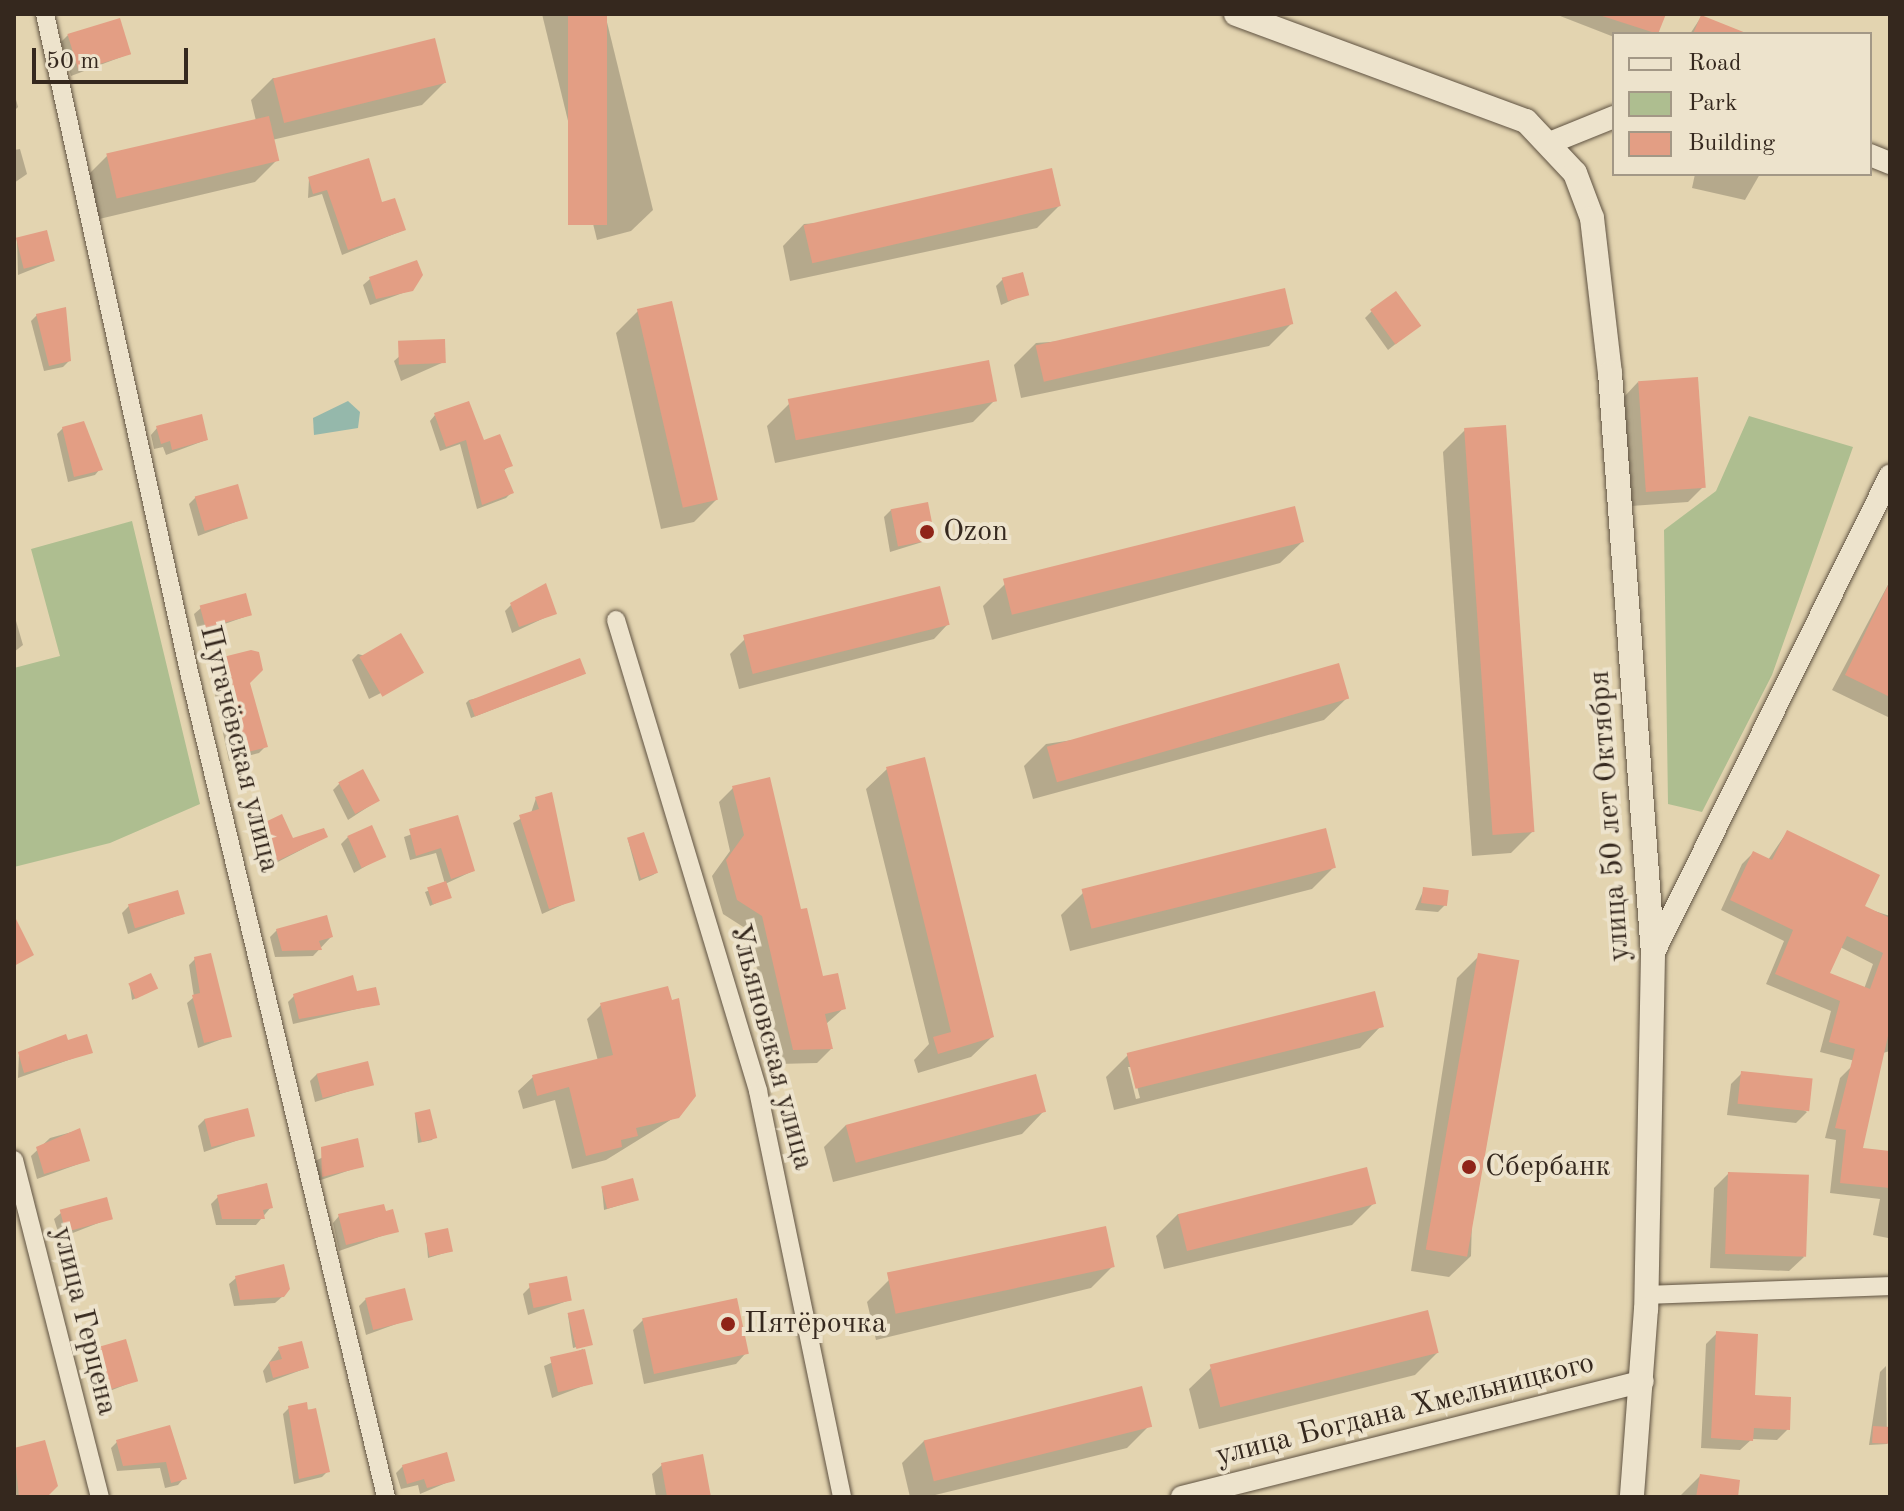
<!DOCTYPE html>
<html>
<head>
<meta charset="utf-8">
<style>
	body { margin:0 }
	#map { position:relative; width:1904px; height:1511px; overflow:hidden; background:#e3d4b0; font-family:"Old Standard TT",serif }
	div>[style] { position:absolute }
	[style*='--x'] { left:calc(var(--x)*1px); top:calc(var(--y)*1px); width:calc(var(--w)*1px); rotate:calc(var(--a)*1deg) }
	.green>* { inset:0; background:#aebe90 }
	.water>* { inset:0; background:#95b8ab }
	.shadow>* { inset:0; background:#0003 }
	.building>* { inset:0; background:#e39e84; transform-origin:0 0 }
	.roads { filter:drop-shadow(0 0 2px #605342) drop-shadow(0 0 2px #605342) }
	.minor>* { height:18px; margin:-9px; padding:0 9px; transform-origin:9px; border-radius:9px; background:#ede3cc }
	.tertiary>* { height:22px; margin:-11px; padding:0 11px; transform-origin:11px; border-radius:11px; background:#ede3cc }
	.secondary>* { height:24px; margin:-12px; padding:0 12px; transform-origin:12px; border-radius:12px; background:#ede3cc }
	.dots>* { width:22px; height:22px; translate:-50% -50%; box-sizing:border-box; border:4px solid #ede3cc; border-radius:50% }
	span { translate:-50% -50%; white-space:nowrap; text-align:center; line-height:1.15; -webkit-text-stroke:8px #ede3cc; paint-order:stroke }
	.poi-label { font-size:30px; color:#35281e }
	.left { translate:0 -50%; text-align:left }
	.street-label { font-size:30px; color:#35281e }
	.frame { position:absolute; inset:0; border:16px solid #35281e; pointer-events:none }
	.legend { position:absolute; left:1612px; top:32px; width:260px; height:144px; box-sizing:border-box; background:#ede3cc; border:2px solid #a39886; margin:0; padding:10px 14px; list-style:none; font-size:24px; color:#35281e }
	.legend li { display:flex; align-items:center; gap:16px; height:40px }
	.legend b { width:40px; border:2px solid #a39886 }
	.scale { position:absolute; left:32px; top:48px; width:156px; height:36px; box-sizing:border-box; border:4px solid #35281e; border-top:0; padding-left:10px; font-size:24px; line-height:28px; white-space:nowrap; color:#35281e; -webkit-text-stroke:6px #ede3cc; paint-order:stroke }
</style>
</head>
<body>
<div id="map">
	<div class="green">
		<div style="clip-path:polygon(1749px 416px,1853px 447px,1772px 675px,1702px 812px,1668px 804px,1664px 530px,1716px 491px)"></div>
		<div style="clip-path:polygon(132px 521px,200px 804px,110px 843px,14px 867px,14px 668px,60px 656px,31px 549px)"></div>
	</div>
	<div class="water">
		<div style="clip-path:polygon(348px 401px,360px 412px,358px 428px,314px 435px,313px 418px)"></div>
	</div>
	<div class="shadow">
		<div style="clip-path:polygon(542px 14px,605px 14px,653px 210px,631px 231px,597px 240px)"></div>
		<div style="clip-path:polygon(1555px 14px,1664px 14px,1656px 34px,1614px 37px)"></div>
		<div style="clip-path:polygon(1701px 17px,1743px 34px,1690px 34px)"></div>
		<div style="clip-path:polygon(68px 35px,129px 54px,71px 76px,61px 42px)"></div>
		<div style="clip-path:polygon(273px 78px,444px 83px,422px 105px,272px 140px,277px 160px,255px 182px,95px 220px,85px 178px,107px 156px,256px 121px,251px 100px)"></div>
		<div style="clip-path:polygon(14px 92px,18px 107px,14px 111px)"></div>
		<div style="clip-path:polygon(20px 149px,27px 174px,14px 183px,14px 150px)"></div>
		<div style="clip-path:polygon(1695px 174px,1760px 174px,1745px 200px,1692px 188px)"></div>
		<div style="clip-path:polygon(309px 178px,404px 230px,342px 255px,322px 194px,308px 198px)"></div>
		<div style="clip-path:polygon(1059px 206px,1037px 228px,790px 281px,783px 246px,804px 224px)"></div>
		<div style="clip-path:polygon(17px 240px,53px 261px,18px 275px)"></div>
		<div style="clip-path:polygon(370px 279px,411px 290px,370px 305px,363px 285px)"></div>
		<div style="clip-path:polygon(1003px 279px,1026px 294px,1001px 305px,996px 286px)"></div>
		<div style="clip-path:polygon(638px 311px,716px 500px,694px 522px,661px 529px,616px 333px)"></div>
		<div style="clip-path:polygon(1372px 311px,1418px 326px,1388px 350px,1365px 318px)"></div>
		<div style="clip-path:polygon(37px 315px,69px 361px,63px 367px,44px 371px,31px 321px)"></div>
		<div style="clip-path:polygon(1291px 324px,1269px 346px,1021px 398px,1014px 365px,1036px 343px)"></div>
		<div style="clip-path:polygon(401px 355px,444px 362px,401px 381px,394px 361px)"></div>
		<div style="clip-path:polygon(1638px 382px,1703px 487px,1688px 502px,1631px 506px,1624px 397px)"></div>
		<div style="clip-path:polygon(995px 400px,973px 422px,775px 463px,767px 426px,789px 404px)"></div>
		<div style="clip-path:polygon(435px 415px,511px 465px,503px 471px,511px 493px,506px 498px,477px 509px,460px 444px,440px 451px,430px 421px)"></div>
		<div style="clip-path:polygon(63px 428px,100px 469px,95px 475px,68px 482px,57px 434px)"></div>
		<div style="clip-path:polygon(157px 428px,206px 440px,166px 455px,163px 447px,154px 449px,151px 435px)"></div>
		<div style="clip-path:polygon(1465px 430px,1533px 831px,1511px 853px,1472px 856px,1443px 452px)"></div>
		<div style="clip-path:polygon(196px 497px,246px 518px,198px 536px,189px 504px)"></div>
		<div style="clip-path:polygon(891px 510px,932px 539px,890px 552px,884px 517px)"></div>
		<div style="clip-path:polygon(1302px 542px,1280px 563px,992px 640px,983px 606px,1005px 584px)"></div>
		<div style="clip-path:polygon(1890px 581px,1890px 718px,1832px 690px)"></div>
		<div style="clip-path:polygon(512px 604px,555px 613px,512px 633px,505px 611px)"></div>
		<div style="clip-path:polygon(201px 608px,250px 615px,199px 633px,194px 614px)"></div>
		<div style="clip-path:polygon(14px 614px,23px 645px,14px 652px)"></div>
		<div style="clip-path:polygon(948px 624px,934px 639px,739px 689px,730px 654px,745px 639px)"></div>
		<div style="clip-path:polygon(358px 654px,422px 672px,369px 699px,352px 660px)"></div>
		<div style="clip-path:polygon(216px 660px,248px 682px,266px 746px,259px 753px,229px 761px,209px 667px)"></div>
		<div style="clip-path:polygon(584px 674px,471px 718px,466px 703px,469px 700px)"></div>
		<div style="clip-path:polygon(1346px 699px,1324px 720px,1033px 799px,1024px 766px,1046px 744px)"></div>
		<div style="clip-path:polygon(887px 769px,992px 1037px,971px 1057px,918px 1073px,914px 1060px,929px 1044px,866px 789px)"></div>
		<div style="clip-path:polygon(340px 783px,377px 801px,348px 820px,333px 790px)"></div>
		<div style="clip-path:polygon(733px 788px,800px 912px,822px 978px,844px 1008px,826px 1024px,831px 1049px,817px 1063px,779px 1064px,748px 930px,723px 914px,712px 876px,730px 851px,719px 802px)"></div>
		<div style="clip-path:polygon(536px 798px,573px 900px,542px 914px,513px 823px,531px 813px)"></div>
		<div style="clip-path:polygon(456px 818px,473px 871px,445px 884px,449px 897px,430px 906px,425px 892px,445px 884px,436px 853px,410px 860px,404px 837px)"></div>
		<div style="clip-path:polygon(261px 826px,292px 840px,326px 837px,270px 866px,254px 832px)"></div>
		<div style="clip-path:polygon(evenodd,1787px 832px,1862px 907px,1890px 916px,1890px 1051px,1855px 1061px,1820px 1052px,1831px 1011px,1766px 984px,1784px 941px,1721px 910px,1742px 864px,1753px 853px,1768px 860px,1787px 832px,1840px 947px,1873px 964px,1864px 989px,1827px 974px,1840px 947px)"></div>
		<div style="clip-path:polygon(348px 837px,383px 856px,354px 873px,341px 844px)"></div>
		<div style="clip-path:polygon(628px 840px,656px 873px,653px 875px,639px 881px)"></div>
		<div style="clip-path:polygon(1334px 867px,1312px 889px,1070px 951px,1061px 915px,1083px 893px)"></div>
		<div style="clip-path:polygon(1424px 889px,1445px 905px,1438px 912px,1415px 910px)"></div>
		<div style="clip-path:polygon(129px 906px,182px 914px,128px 934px,122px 913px)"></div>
		<div style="clip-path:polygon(277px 930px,331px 937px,313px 956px,275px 957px,270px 937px)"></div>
		<div style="clip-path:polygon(1479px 956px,1471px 1256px,1449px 1277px,1411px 1271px,1457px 978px)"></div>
		<div style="clip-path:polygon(195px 959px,230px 1036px,198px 1048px,187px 1003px,194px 997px,189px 965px)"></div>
		<div style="clip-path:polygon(130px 986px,153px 990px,132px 1000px)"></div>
		<div style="clip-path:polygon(356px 994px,378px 1004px,293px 1024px,288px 1002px,294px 996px)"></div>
		<div style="clip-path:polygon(601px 1005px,677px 1116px,606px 1160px,572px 1169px,555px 1100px,523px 1109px,518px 1091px,533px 1077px,598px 1061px,587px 1019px)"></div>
		<div style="clip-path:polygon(evenodd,1381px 1026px,1360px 1048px,1114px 1110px,1106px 1077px,1128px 1055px,1381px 1026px,1128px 1067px,1132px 1067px,1140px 1098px,1136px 1099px,1128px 1067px)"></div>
		<div style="clip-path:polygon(67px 1042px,91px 1052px,18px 1078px,19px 1053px)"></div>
		<div style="clip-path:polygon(1851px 1067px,1860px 1150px,1890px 1166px,1888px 1238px,1873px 1235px,1880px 1199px,1830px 1193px,1836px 1140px,1825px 1138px,1840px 1078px)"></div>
		<div style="clip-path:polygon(1742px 1073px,1807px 1112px,1796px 1123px,1727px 1115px,1731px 1084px)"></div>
		<div style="clip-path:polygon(317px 1074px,372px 1084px,315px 1102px,310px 1081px)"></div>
		<div style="clip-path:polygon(1043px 1112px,1022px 1134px,833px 1182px,824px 1147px,846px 1125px)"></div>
		<div style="clip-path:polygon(415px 1114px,434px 1137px,432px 1140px,418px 1143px)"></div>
		<div style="clip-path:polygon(205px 1119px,253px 1135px,204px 1152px,198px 1126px)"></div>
		<div style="clip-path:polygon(79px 1130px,87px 1161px,37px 1179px,31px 1156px,50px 1138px)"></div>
		<div style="clip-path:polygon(356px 1141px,362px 1166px,315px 1182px,311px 1163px)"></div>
		<div style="clip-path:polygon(1728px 1174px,1804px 1257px,1789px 1271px,1710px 1268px,1714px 1188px)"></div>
		<div style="clip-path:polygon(602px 1188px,637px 1200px,604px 1210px)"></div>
		<div style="clip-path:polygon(218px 1197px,271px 1207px,256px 1225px,216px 1225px,211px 1204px)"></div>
		<div style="clip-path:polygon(1374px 1203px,1352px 1225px,1164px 1269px,1156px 1236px,1178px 1214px)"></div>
		<div style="clip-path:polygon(61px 1213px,111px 1218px,60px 1238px,54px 1219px)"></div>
		<div style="clip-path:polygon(339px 1216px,396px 1231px,339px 1251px,333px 1223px)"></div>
		<div style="clip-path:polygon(426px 1235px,451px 1251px,428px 1258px)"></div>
		<div style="clip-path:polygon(1113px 1266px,1091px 1288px,876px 1340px,867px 1302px,889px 1280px)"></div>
		<div style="clip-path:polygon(236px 1278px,283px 1296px,275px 1303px,234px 1306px,229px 1284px)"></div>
		<div style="clip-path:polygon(530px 1287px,570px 1300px,528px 1315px,523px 1294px)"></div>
		<div style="clip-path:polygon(366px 1299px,410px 1319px,366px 1335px,359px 1306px)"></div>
		<div style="clip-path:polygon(568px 1315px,590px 1343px,573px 1348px)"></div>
		<div style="clip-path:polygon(643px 1320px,746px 1353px,736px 1364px,644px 1384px,633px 1330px)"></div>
		<div style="clip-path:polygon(1717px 1333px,1753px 1397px,1788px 1429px,1777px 1440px,1752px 1439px,1740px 1450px,1701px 1448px,1706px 1344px)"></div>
		<div style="clip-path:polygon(279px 1349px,307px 1368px,266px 1383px,263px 1371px)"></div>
		<div style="clip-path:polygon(583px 1349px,591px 1383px,552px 1398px,544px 1366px)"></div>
		<div style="clip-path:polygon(93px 1351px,135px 1381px,97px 1396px,86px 1357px)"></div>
		<div style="clip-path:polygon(1437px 1353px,1415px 1375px,1199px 1429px,1189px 1389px,1211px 1368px)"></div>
		<div style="clip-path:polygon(1886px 1366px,1887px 1444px,1869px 1445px,1880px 1372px)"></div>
		<div style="clip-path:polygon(289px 1408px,314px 1410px,328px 1471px,322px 1477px,294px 1484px,283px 1414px)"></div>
		<div style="clip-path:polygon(1149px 1426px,1127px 1448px,927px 1497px,910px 1497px,902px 1463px,924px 1441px)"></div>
		<div style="clip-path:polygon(169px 1428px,184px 1478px,178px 1485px,165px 1488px,160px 1468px,117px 1471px,111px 1448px,117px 1442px)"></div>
		<div style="clip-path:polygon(44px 1442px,56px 1486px,44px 1497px,14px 1497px,14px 1450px)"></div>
		<div style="clip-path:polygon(662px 1465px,709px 1497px,656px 1497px,652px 1474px)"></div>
		<div style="clip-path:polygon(403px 1466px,453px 1480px,420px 1494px,418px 1485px,401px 1489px,396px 1473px)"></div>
		<div style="clip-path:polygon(1700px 1476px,1736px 1497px,1679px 1497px)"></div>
	</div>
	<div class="building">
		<div style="left:568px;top:14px;width:39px;height:211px"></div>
		<div style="clip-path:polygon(1596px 14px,1666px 14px,1658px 34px)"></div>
		<div style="clip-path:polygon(1701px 15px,1746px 33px,1746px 34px,1693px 34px)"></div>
		<div style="left:120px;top:18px;width:38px;height:55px;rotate:73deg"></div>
		<div style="left:435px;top:38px;width:46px;height:167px;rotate:76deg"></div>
		<div style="left:269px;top:116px;width:46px;height:167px;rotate:77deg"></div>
		<div style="clip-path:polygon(369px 158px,382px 202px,395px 198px,406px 230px,348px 250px,327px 190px,313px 194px,308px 177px)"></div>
		<div style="left:1052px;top:168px;width:39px;height:255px;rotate:77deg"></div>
		<div style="left:47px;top:230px;width:32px;height:32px;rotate:76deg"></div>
		<div style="clip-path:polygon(417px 260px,423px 275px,413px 291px,376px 299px,369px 277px)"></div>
		<div style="left:1023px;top:272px;width:24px;height:22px;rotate:75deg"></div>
		<div style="left:1285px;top:288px;width:37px;height:256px;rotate:77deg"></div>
		<div style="left:1396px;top:291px;width:43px;height:32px;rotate:54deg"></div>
		<div style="left:672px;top:301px;width:204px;height:36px;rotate:77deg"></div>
		<div style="clip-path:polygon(66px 307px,71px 361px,49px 366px,36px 314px)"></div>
		<div style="left:445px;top:339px;width:24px;height:47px;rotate:88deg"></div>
		<div style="left:989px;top:360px;width:42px;height:205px;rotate:79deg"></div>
		<div style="left:1698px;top:377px;width:111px;height:60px;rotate:86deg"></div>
		<div style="clip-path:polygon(469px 401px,484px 440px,500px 434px,513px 466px,504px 469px,514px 493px,482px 505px,466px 440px,446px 447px,434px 413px)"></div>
		<div style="clip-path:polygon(202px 414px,208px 440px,172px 450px,170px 441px,161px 444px,156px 426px)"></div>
		<div style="clip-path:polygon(84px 421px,103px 470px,74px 477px,62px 427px)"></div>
		<div style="left:1506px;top:425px;width:408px;height:42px;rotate:86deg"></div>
		<div style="left:238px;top:484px;width:36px;height:45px;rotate:74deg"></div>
		<div style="left:928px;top:502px;width:38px;height:38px;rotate:79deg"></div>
		<div style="left:1295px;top:506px;width:37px;height:301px;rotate:76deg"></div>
		<div style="clip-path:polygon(1890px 581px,1890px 697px,1845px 675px)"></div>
		<div style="clip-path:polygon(546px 583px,557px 614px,519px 627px,510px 603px)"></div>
		<div style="left:940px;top:586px;width:40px;height:203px;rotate:76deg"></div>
		<div style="left:246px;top:593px;width:23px;height:48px;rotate:75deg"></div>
		<div style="left:401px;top:633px;width:46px;height:48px;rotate:60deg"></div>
		<div style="clip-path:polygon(251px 650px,259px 652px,263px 670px,250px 683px,268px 747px,235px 755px,215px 659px)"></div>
		<div style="left:580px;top:658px;width:17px;height:119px;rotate:69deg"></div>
		<div style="left:1339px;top:663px;width:37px;height:304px;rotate:74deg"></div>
		<div style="clip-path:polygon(925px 757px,994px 1037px,938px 1054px,933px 1037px,951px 1032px,886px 767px)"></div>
		<div style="left:363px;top:769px;width:36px;height:28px;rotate:62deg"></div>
		<div style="clip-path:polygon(770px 777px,801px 909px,807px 908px,823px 976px,838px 973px,846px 1009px,825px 1014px,833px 1049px,793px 1050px,762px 916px,737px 900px,726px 860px,744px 835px,732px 786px)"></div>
		<div style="clip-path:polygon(552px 792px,575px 901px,549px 909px,519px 815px,539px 809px,535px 797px)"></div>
		<div style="clip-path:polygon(282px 814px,293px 838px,324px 828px,328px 837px,277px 861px,259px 825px)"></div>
		<div style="clip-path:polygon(458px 815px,475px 871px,451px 879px,441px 848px,416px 856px,409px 829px)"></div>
		<div style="left:372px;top:825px;width:35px;height:27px;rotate:66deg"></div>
		<div style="left:1326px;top:828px;width:41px;height:252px;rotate:76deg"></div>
		<div style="clip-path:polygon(evenodd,1787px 830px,1880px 875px,1865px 906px,1890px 918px,1890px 1027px,1863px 1148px,1890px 1151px,1890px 1188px,1840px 1183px,1846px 1130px,1835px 1128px,1855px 1049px,1829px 1042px,1840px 1001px,1775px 974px,1793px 930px,1730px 900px,1753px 851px,1772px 860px,1787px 830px,1847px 936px,1883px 953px,1870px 989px,1830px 973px,1847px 936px)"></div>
		<div style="left:644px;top:832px;width:43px;height:18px;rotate:71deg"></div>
		<div style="left:446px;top:881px;width:18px;height:20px;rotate:71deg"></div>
		<div style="left:1423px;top:887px;width:26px;height:16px;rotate:7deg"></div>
		<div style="left:178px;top:890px;width:25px;height:52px;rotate:74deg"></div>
		<div style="clip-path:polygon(14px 915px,34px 955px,14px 966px)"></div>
		<div style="clip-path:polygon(327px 915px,333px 937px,319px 941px,322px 950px,282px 951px,276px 929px)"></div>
		<div style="clip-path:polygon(211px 953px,232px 1037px,204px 1043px,192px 995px,200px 993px,194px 957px)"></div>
		<div style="left:1478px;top:953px;width:42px;height:301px;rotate:10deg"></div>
		<div style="left:151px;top:973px;width:17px;height:25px;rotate:65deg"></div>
		<div style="clip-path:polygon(353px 975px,357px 991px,376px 987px,380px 1005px,299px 1019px,293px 994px)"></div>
		<div style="clip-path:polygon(668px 986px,672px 1000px,679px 998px,696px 1096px,679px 1118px,636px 1128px,638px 1136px,621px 1140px,622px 1147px,586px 1156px,569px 1087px,537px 1096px,532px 1075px,613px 1055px,600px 1003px)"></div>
		<div style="left:1375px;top:991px;width:37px;height:256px;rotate:76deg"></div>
		<div style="clip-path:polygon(66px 1034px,68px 1040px,87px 1034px,93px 1053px,24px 1073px,18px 1052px)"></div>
		<div style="left:368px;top:1061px;width:25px;height:53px;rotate:76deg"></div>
		<div style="left:1741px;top:1071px;width:72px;height:33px;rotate:6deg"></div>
		<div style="left:1036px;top:1074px;width:39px;height:197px;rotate:75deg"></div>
		<div style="left:248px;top:1108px;width:29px;height:45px;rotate:76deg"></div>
		<div style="left:430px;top:1109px;width:30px;height:16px;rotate:76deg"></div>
		<div style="clip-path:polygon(80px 1128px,90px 1161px,44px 1174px,36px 1147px)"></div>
		<div style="clip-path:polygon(358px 1138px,364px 1167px,322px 1177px,321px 1147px)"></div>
		<div style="left:1367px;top:1167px;width:38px;height:195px;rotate:76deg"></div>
		<div style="left:1728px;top:1172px;width:81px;height:82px;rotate:2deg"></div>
		<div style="left:633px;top:1178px;width:23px;height:33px;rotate:75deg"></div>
		<div style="clip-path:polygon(267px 1183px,273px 1208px,263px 1210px,265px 1219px,222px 1219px,217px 1195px)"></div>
		<div style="left:107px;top:1197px;width:23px;height:49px;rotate:75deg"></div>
		<div style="clip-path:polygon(384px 1204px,386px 1211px,393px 1209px,399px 1232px,346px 1245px,338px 1214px)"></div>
		<div style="left:1106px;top:1226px;width:42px;height:224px;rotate:78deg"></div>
		<div style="left:448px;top:1228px;width:24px;height:24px;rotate:78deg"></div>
		<div style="clip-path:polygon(284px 1264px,290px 1289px,284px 1297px,240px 1300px,235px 1276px)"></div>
		<div style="left:567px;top:1276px;width:25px;height:39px;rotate:79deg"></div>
		<div style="left:405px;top:1288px;width:33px;height:41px;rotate:76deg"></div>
		<div style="left:737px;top:1298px;width:57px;height:97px;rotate:78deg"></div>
		<div style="left:584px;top:1309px;width:37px;height:17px;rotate:76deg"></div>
		<div style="left:1428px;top:1310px;width:44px;height:225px;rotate:76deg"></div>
		<div style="clip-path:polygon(1716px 1331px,1758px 1334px,1755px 1395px,1791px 1397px,1790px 1430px,1754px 1428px,1753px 1441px,1711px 1438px)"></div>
		<div style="left:126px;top:1339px;width:44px;height:35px;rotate:74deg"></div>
		<div style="clip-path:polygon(302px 1341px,309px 1368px,273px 1378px,269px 1362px,282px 1359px,278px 1347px)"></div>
		<div style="left:585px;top:1349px;width:36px;height:36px;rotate:77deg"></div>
		<div style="left:1142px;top:1386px;width:42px;height:225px;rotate:76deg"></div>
		<div style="clip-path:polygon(307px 1402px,308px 1410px,316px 1408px,330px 1472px,299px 1479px,288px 1406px)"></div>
		<div style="clip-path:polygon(170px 1425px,187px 1479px,171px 1483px,166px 1462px,123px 1466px,116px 1440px)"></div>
		<div style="left:1873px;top:1426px;width:17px;height:17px;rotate:3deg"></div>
		<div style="clip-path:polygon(45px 1440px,58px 1486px,49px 1495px,19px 1497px,14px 1448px)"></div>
		<div style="clip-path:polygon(447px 1452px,455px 1481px,427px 1488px,424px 1479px,407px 1484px,402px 1465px)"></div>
		<div style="clip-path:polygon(703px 1454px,711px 1497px,667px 1497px,661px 1463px)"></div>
		<div style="clip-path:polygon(1700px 1474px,1740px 1480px,1738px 1497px,1696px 1497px)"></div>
	</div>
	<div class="roads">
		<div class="minor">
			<div style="--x:45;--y:14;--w:678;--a:77.65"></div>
			<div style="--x:190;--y:676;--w:844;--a:76.57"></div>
			<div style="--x:616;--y:620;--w:492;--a:73.2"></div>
			<div style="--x:758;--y:1091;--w:415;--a:78.3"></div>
			<div style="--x:14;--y:1160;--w:348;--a:75.7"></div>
			<div style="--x:1647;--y:1295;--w:243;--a:-2.1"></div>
		</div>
		<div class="tertiary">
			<div style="--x:1552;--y:142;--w:67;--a:-22"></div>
			<div style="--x:1870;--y:155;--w:22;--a:22"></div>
			<div style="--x:1653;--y:954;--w:534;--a:-63.63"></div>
			<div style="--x:1182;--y:1497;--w:475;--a:-14.1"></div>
		</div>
		<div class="secondary">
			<div style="--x:1236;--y:14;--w:309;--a:20.3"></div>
			<div style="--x:1526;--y:121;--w:71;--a:46.7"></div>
			<div style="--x:1575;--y:173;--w:48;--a:69.3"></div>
			<div style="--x:1592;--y:218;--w:156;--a:83.4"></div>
			<div style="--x:1610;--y:373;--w:583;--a:85.77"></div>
			<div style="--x:1653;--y:954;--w:355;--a:91.1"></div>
			<div style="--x:1646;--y:1309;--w:189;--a:94.3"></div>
		</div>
	</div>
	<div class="dots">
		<div style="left:927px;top:532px;background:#8f2418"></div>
		<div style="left:1469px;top:1167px;background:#8f2418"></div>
		<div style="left:728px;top:1324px;background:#8f2418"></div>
	</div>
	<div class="poi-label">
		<span class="left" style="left:943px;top:532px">Ozon</span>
		<span class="left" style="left:1485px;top:1167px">Сбербанк</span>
		<span class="left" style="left:744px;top:1324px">Пятёрочка</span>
	</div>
	<div class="street-label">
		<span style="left:239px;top:749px;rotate:76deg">Пугачёвская улица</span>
		<span style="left:1610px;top:816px;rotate:-94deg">улица 50 лет Октября</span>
		<span style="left:771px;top:1047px;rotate:75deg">Ульяновская улица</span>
		<span style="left:84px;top:1321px;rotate:76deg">улица Герцена</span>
		<span style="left:1405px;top:1410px;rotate:-14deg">улица Богдана Хмельницкого</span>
	</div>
	<div class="frame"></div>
	<ul class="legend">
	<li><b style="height:10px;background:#ede3cc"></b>Road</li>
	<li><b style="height:22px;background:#aebe90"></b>Park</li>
	<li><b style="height:22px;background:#e39e84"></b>Building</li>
	</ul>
	<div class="scale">50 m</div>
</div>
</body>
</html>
